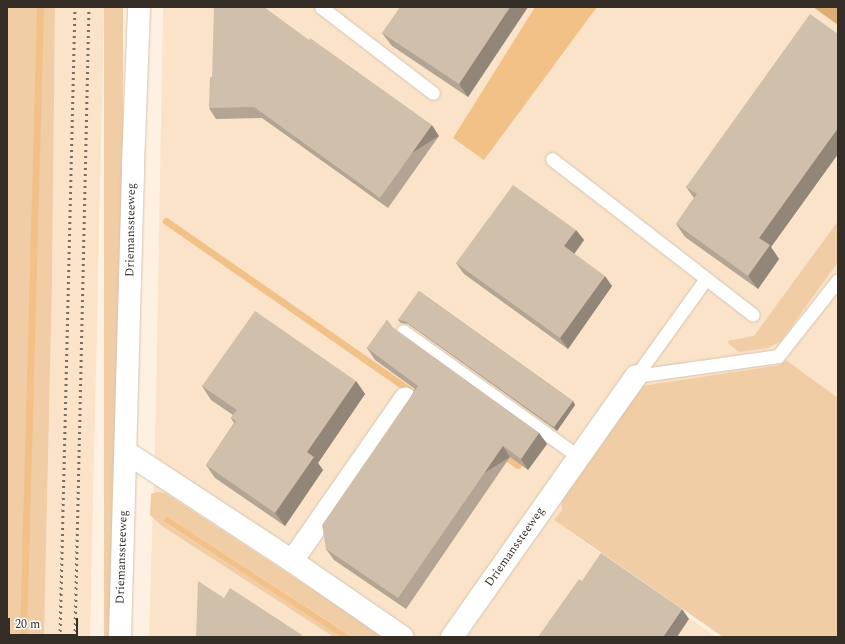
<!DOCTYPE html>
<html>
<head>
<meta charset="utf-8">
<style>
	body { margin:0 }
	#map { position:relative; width:845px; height:644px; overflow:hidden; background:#fff1e1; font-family:Spectral,serif }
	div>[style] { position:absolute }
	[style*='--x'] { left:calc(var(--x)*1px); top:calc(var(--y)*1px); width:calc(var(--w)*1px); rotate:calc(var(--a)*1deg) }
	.built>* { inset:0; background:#fae3c9 }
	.green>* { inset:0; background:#f0cda5; transform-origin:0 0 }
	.forest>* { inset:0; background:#dead74 }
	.water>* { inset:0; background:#f2c187; transform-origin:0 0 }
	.stream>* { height:7px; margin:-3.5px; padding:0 3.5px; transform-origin:3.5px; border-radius:3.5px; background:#f2c187 }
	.roads { filter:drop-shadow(0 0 1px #d5c4b0) drop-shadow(0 0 1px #d5c4b0) }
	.service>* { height:13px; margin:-6.5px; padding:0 6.5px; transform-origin:6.5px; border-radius:6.5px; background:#fff }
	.minor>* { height:22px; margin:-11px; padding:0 11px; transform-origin:11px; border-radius:11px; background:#fff }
	.secondary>* { height:22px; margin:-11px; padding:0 11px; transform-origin:11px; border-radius:11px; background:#fff }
	.rail>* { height:3px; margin-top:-1.5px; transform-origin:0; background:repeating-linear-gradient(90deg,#776e64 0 2px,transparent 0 6px) }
	.wall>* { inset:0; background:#b3a493 }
	.shaded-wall>* { inset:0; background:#928678; transform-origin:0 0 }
	.building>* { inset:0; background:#d0bfab }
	span { translate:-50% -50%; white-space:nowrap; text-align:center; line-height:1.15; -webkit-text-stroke:4px #fff; paint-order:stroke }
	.street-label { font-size:12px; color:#352e27 }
	.frame { position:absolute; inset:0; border:8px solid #352e27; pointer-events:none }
	.scale { position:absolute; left:8px; top:618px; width:70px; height:18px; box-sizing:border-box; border:2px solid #352e27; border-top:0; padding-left:5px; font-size:12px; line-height:14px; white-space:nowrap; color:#352e27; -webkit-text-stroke:3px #fff; paint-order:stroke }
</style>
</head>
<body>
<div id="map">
	<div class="built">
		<div style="clip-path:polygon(55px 7px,104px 7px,90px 637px,44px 637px,52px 282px)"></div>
		<div style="clip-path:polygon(163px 7px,838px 7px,838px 399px,786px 360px,780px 365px,637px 391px,561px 502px,562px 510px,554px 520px,716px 637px,149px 637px,156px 405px)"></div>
	</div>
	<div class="green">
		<div style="clip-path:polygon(7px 7px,55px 7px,52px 282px,44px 637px,7px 637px)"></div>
		<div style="left:104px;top:7px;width:19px;height:630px"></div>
		<div style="clip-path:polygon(838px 221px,838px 262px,781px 341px,768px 348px,739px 352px,729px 344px,728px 341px,754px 336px)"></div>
		<div style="clip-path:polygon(786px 360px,838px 398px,838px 637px,723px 637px,554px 520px,562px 510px,561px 502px,637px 390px,642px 386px,780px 365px)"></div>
		<div style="clip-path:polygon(158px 492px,165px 493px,385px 637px,353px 637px,166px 516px,162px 521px,342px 637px,334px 637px,162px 526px,150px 515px,151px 494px)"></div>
	</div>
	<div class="forest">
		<div style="clip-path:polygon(813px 7px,838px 7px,838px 25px)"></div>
	</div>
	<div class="water">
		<div style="clip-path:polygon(535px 7px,597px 7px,484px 160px,453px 138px)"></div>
		<div style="left:166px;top:516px;width:223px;height:6px;rotate:33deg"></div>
	</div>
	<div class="stream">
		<div style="--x:166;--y:221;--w:310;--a:34.8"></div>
		<div style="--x:502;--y:454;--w:19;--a:35"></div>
		<div style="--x:23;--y:637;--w:630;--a:-88.45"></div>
	</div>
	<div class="roads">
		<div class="service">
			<div style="--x:321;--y:7;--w:141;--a:37.5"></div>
			<div style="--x:552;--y:159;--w:254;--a:37.8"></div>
			<div style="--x:403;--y:331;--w:216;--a:35.6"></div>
			<div style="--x:636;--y:376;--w:143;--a:-8"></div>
			<div style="--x:778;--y:356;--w:97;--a:-51.7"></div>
			<div style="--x:636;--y:376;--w:118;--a:-54.3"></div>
		</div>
		<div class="minor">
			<div style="--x:126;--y:452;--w:199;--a:33.3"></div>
			<div style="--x:292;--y:561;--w:134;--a:34.6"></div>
			<div style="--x:292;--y:561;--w:198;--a:-55.1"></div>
			<div style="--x:452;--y:637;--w:319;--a:-54.8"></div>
		</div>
		<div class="secondary">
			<div style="--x:120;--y:637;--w:472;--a:-88.4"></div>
			<div style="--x:133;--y:165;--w:158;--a:-87.8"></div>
		</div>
	</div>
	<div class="rail">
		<div style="--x:60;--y:637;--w:630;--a:-88.64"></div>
		<div style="--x:75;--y:637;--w:630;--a:-88.73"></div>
	</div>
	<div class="wall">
		<div style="clip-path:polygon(528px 7px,468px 97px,392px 46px,382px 33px)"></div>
		<div style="clip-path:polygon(838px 34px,838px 154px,771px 247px,779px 259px,758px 289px,685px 237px,676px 224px,694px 198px,686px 187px)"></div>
		<div style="clip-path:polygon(212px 77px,439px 136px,388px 208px,262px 118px,216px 119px,209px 108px)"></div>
		<div style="clip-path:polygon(576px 230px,584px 240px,574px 254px,612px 286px,568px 349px,464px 274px,456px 263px)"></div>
		<div style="clip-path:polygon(419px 291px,573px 401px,575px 405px,557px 431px,408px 324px,401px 323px,398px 320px)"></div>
		<div style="clip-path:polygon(387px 320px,393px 328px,539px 433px,547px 444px,528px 470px,510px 457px,406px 609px,334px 560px,326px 549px,415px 389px,375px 360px,367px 348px)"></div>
		<div style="clip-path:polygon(356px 381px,365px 394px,318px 463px,323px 470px,285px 526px,215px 478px,206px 465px,234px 423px,231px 418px,233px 415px,211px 400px,202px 386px)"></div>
	</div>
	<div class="shaded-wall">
		<div style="clip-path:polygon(510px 7px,528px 7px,468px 97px,459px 84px)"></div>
		<div style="left:432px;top:125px;width:13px;height:90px;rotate:58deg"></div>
		<div style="clip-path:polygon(838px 128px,838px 154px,771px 247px,779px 259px,758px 289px,748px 276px,759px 238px)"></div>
		<div style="clip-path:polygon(576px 230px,584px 240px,572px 257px,564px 246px)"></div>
		<div style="clip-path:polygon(605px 276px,612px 286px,568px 349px,560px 338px)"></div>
		<div style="clip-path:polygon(356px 381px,365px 394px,318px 463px,323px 470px,285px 526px,275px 513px,307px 452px)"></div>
		<div style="clip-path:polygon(573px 401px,575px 405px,557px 431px,554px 427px)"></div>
		<div style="clip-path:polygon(539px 433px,547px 444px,528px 470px,521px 459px)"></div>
		<div style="left:503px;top:446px;width:13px;height:185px;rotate:58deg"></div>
		<div style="clip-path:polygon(682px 609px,689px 619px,677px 637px,663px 637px)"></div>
	</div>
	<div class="building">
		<div style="clip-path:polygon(214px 7px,264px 7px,309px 40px,310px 38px,432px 125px,380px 198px,254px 107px,209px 108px,210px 77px,212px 77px)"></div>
		<div style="clip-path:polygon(400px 7px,510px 7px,459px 84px,382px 33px)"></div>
		<div style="clip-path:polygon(810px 14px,838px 34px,838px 128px,759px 238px,770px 245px,748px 276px,676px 224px,697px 194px,686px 187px)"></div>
		<div style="clip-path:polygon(513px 185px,576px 230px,564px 246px,605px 276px,560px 338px,456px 263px)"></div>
		<div style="clip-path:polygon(419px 291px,573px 401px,554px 427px,405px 321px,398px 320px)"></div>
		<div style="clip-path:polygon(255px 311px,356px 381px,307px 452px,314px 457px,275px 513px,206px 465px,236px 421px,231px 418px,237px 410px,202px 386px)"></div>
		<div style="clip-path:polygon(387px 320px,391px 326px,539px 433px,521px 459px,503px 446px,398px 598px,326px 549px,322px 525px,418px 386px,367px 348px)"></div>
		<div style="clip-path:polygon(601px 553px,682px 609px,663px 637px,538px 637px,579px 579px,582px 581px)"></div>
		<div style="clip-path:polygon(198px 581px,224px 598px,230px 588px,302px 635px,300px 637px,196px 637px)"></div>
	</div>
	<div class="street-label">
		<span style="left:131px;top:230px;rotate:-89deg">Driemanssteeweg</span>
		<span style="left:515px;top:547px;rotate:-55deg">Driemanssteeweg</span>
		<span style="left:122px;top:557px;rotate:-88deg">Driemanssteeweg</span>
	</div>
	<div class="frame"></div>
	<div class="scale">20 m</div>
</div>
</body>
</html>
